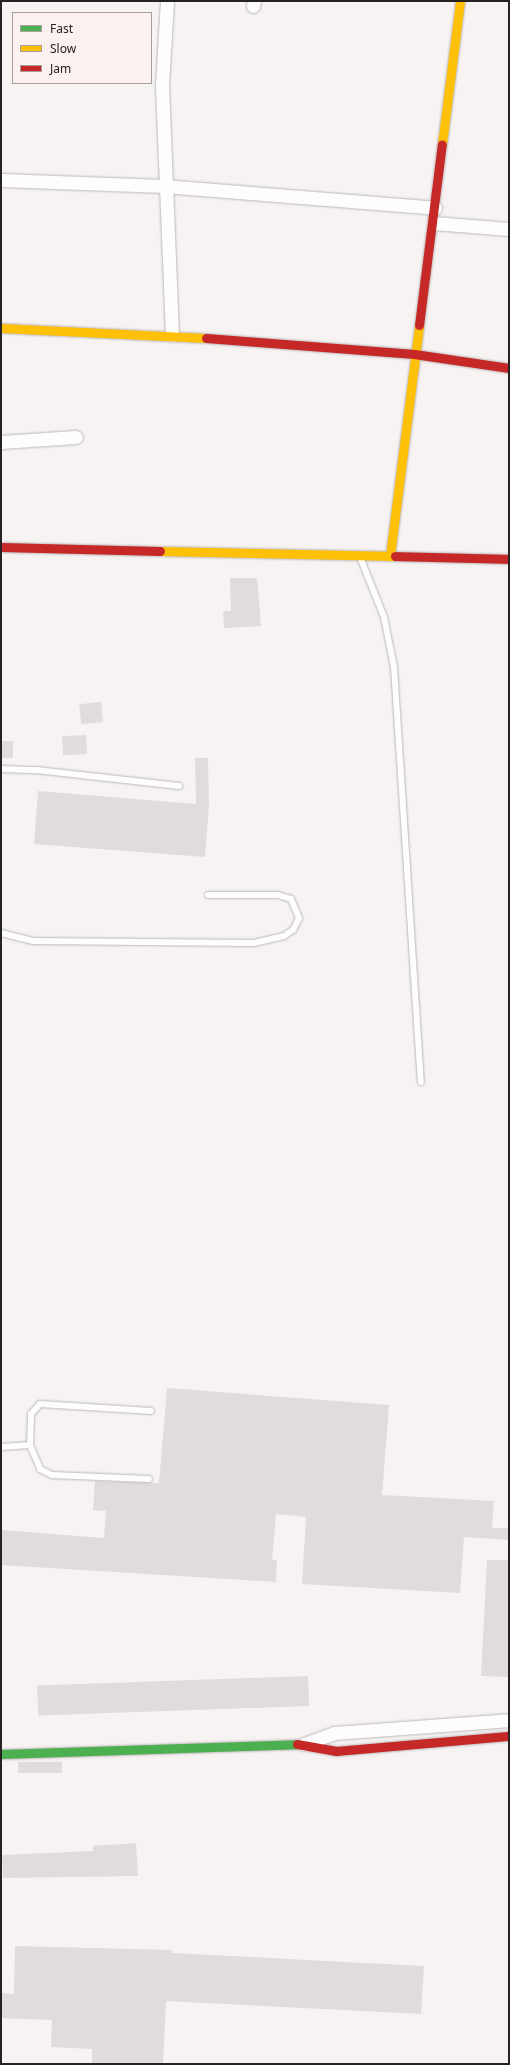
<!DOCTYPE html>
<html>
<head>
<meta charset="utf-8">
<style>
	body { margin:0 }
	#map { position:relative; width:510px; height:2065px; overflow:hidden; background:#f8f3f3; font-family:"Noto Sans",sans-serif }
	div>[style] { position:absolute }
	[style*='--x'] { left:calc(var(--x)*1px); top:calc(var(--y)*1px); width:calc(var(--w)*1px); rotate:calc(var(--a)*1deg) }
	.building>* { inset:0; background:#e0dcdc; transform-origin:0 0 }
	.roads { filter:drop-shadow(0 0 1px #bcb8b8) drop-shadow(0 0 1px #bcb8b8) }
	.lane>* { height:6px; margin:-3px; padding:0 3px; transform-origin:3px; border-radius:3px; background:#fefdfd }
	.street>* { height:13px; margin:-6.5px; padding:0 6.5px; transform-origin:6.5px; border-radius:6.5px; background:#fefdfd }
	.fast>* { height:9px; margin:-4.5px; padding:0 4.5px; transform-origin:4.5px; border-radius:4.5px; background:#4caf50 }
	.slow>* { height:9px; margin:-4.5px; padding:0 4.5px; transform-origin:4.5px; border-radius:4.5px; background:#ffc107 }
	.jam>* { height:9px; margin:-4.5px; padding:0 4.5px; transform-origin:4.5px; border-radius:4.5px; background:#c62828 }
	span { translate:-50% -50%; white-space:nowrap; text-align:center; line-height:1.15; -webkit-text-stroke:4px #fbf2f0; paint-order:stroke }
	.frame { position:absolute; inset:0; border:2px solid #262222; pointer-events:none }
	.legend { position:absolute; left:12px; top:12px; width:140px; height:72px; box-sizing:border-box; background:#fbf2f0; border:1px solid #a69f9e; margin:0; padding:5px 7px; list-style:none; font-size:12px; color:#262222 }
	.legend li { display:flex; align-items:center; gap:8px; height:20px }
	.legend b { width:20px; border:1px solid #a69f9e }
</style>
</head>
<body>
<div id="map">
	<div class="building">
		<div style="clip-path:polygon(230px 578px,257px 578px,261px 626px,224px 628px,223px 611px,231px 611px)"></div>
		<div style="left:101px;top:702px;width:20px;height:22px;rotate:84deg"></div>
		<div style="left:86px;top:735px;width:19px;height:24px;rotate:87deg"></div>
		<div style="left:13px;top:741px;width:17px;height:12px;rotate:90deg"></div>
		<div style="clip-path:polygon(195px 758px,208px 758px,209px 805px,205px 857px,34px 844px,38px 791px,196px 804px)"></div>
		<div style="clip-path:polygon(167px 1388px,389px 1405px,382px 1495px,494px 1501px,492px 1528px,509px 1528px,509px 1540px,464px 1537px,460px 1593px,302px 1584px,306px 1517px,276px 1514px,272px 1560px,277px 1560px,276px 1582px,1px 1565px,1px 1530px,104px 1538px,106px 1511px,93px 1510px,95px 1481px,159px 1483px)"></div>
		<div style="clip-path:polygon(487px 1560px,509px 1560px,509px 1677px,481px 1676px)"></div>
		<div style="left:308px;top:1676px;width:30px;height:271px;rotate:88deg"></div>
		<div style="left:62px;top:1762px;width:11px;height:44px;rotate:90deg"></div>
		<div style="clip-path:polygon(136px 1843px,138px 1876px,3px 1878px,2px 1855px,93px 1851px,93px 1846px)"></div>
		<div style="clip-path:polygon(15px 1946px,172px 1950px,172px 1953px,424px 1966px,421px 2014px,166px 2001px,163px 2064px,92px 2064px,92px 2049px,51px 2047px,52px 2020px,1px 2018px,1px 1993px,14px 1994px)"></div>
	</div>
	<div class="roads">
		<div class="lane">
			<div style="--x:360;--y:557;--w:65;--a:68.2"></div>
			<div style="--x:384;--y:617;--w:51;--a:78.7"></div>
			<div style="--x:394;--y:667;--w:416;--a:86.3"></div>
			<div style="--x:1;--y:769;--w:35;--a:2"></div>
			<div style="--x:36;--y:770;--w:144;--a:6.4"></div>
			<div style="--x:1;--y:933;--w:33;--a:14"></div>
			<div style="--x:33;--y:941;--w:221;--a:0.5"></div>
			<div style="--x:254;--y:943;--w:31;--a:-13"></div>
			<div style="--x:284;--y:936;--w:11;--a:-34"></div>
			<div style="--x:293;--y:930;--w:13;--a:-63"></div>
			<div style="--x:299;--y:918;--w:21;--a:-113"></div>
			<div style="--x:291;--y:899;--w:14;--a:-163"></div>
			<div style="--x:278;--y:895;--w:70;--a:180"></div>
			<div style="--x:30;--y:1445;--w:31;--a:-88"></div>
			<div style="--x:31;--y:1414;--w:13;--a:-48"></div>
			<div style="--x:40;--y:1404;--w:111;--a:3.6"></div>
			<div style="--x:1;--y:1447;--w:29;--a:-4"></div>
			<div style="--x:30;--y:1445;--w:26;--a:67"></div>
			<div style="--x:40;--y:1469;--w:13;--a:27"></div>
			<div style="--x:52;--y:1475;--w:97;--a:2.4"></div>
		</div>
		<div class="street">
			<div style="--x:167;--y:1;--w:85;--a:93.4"></div>
			<div style="--x:162;--y:86;--w:249;--a:87.7"></div>
			<div style="--x:253;--y:6;--w:5;--a:-79"></div>
			<div style="--x:1;--y:180;--w:163;--a:2.1"></div>
			<div style="--x:164;--y:186;--w:272;--a:4.6"></div>
			<div style="--x:434;--y:223;--w:75;--a:4.6"></div>
			<div style="--x:1;--y:442;--w:75;--a:-3.8"></div>
			<div style="--x:304;--y:1744;--w:32;--a:-20"></div>
			<div style="--x:334;--y:1733;--w:175;--a:-4.2"></div>
		</div>
		<div class="fast">
			<div style="--x:1;--y:1754;--w:296;--a:-1.9"></div>
		</div>
		<div class="slow">
			<div style="--x:442;--y:144;--w:144;--a:-82.8"></div>
			<div style="--x:1;--y:328;--w:205;--a:2.8"></div>
			<div style="--x:160;--y:551;--w:235;--a:1.2"></div>
			<div style="--x:390;--y:556;--w:233;--a:-82.8"></div>
		</div>
		<div class="jam">
			<div style="--x:419;--y:325;--w:182;--a:-82.8"></div>
			<div style="--x:206;--y:338;--w:209;--a:4.4"></div>
			<div style="--x:414;--y:354;--w:96;--a:8.4"></div>
			<div style="--x:1;--y:547;--w:159;--a:1.4"></div>
			<div style="--x:395;--y:556;--w:114;--a:1.5"></div>
			<div style="--x:297;--y:1744;--w:40;--a:10"></div>
			<div style="--x:336;--y:1751;--w:174;--a:-5"></div>
		</div>
	</div>
	<div class="frame"></div>
	<ul class="legend">
	<li><b style="height:5px;background:#4caf50"></b>Fast</li>
	<li><b style="height:5px;background:#ffc107"></b>Slow</li>
	<li><b style="height:5px;background:#c62828"></b>Jam</li>
	</ul>
</div>
</body>
</html>
